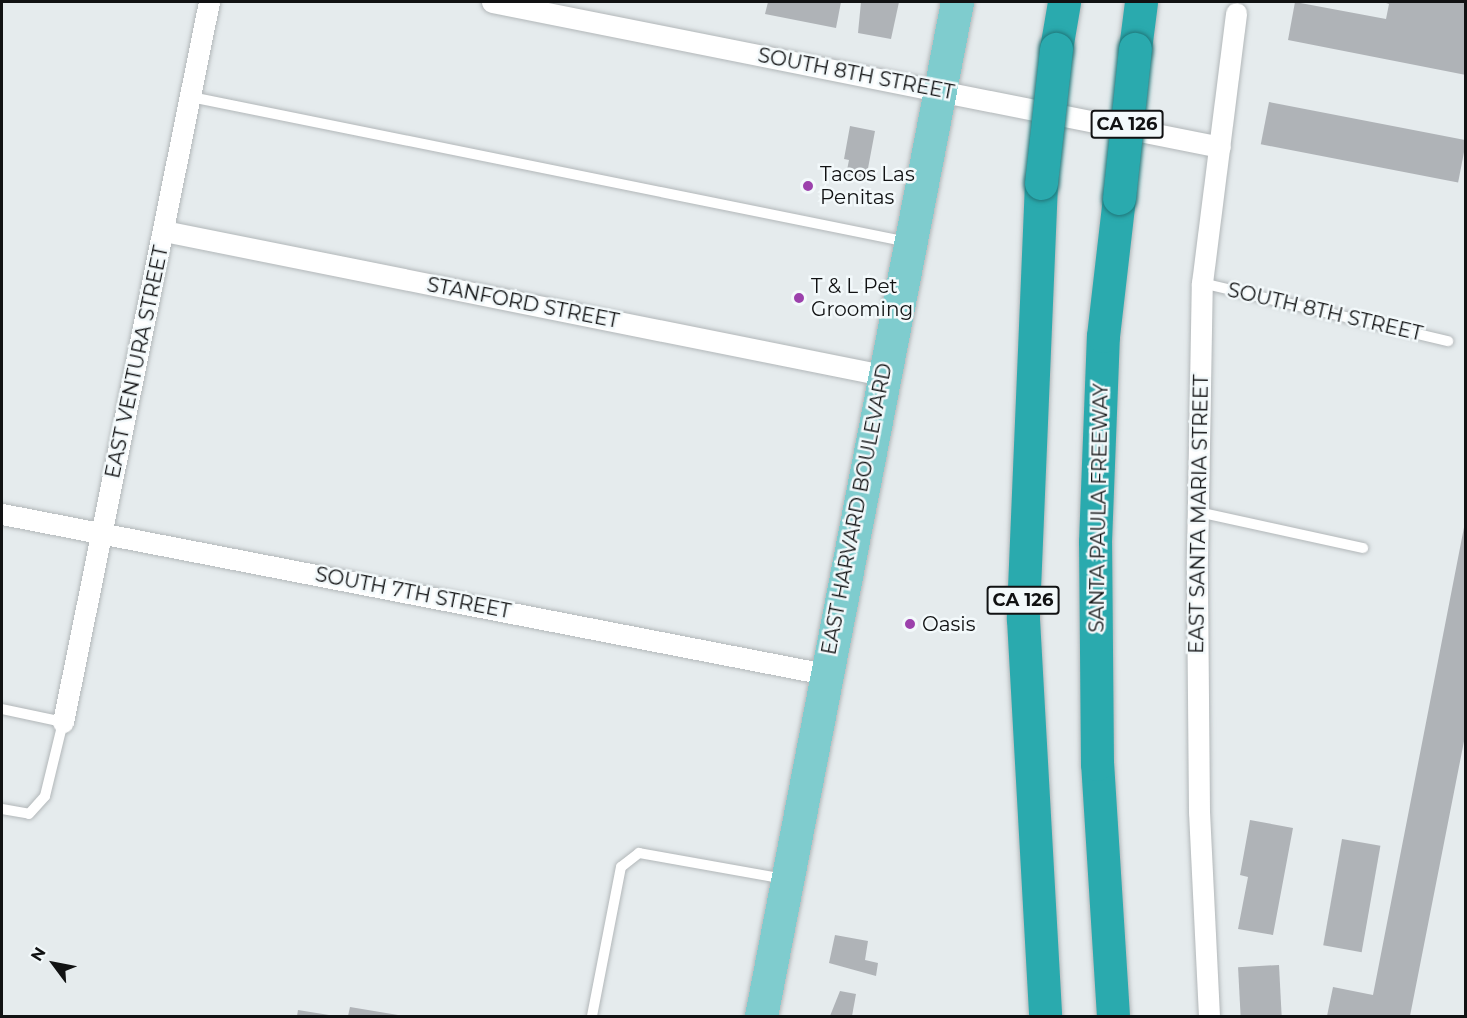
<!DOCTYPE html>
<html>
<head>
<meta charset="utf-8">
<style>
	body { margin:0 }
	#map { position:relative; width:1467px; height:1018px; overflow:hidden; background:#e5ebed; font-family:Montserrat,sans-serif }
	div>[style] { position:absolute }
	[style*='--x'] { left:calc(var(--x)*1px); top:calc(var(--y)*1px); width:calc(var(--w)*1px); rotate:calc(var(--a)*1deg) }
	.building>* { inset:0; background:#afb3b7; transform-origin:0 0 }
	.roads { filter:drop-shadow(0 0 2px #b2b7b9) drop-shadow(0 0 2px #b2b7b9) }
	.lane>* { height:10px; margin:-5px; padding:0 5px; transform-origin:5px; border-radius:5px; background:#fff }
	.street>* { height:21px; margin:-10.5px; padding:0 10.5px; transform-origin:10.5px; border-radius:10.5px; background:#fff }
	.primary>* { height:33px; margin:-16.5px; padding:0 16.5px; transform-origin:16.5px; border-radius:16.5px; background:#7fccce }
	.highway>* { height:33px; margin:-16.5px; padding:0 16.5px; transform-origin:16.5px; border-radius:16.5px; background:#2aaaae }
	.bridges { filter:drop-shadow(0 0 2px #217578) drop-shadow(0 0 2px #217578) }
	.highway-bridge>* { height:33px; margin:-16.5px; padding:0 16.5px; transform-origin:16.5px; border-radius:16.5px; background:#2aaaae }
	.dots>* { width:16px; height:16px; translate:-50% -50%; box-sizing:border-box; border:3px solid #f3f9fb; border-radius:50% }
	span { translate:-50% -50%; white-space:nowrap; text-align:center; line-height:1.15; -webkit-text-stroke:5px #f3f9fb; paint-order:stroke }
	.shield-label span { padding:2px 4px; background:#f3f9fb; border:2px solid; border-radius:4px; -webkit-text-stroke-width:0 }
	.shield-label { font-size:18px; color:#111213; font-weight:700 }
	.street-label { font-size:20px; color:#111213 }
	.poi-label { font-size:20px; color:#111213 }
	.left { translate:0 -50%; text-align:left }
	.frame { position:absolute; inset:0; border:3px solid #111213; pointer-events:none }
	.north { position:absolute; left:24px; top:934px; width:60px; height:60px; -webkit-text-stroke:4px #f3f9fb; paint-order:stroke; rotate:302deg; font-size:16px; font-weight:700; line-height:24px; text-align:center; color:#111213 }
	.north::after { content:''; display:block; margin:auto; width:21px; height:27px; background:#111213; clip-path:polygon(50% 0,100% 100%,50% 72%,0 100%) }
</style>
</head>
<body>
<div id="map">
	<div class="building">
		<div style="clip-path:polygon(768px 2px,841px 2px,836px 28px,765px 14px)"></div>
		<div style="clip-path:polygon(861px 2px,899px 2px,891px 39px,858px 33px)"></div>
		<div style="clip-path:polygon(1295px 2px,1386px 19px,1389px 4px,1383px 2px,1466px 2px,1466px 75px,1288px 40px)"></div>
		<div style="left:1269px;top:102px;width:201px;height:43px;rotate:11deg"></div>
		<div style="clip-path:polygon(850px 126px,875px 131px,866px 179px,846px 175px,849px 160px,844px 159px)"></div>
		<div style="clip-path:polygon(1466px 517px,1466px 731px,1410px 1016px,1327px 1016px,1333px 987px,1373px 995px)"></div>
		<div style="clip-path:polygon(1250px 820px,1293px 828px,1273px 935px,1238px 929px,1248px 877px,1240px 875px)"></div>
		<div style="left:1342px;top:839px;width:39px;height:108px;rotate:10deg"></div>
		<div style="clip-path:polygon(835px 935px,868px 941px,865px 960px,878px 963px,876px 976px,829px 963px)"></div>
		<div style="left:1279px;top:965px;width:51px;height:41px;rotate:87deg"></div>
		<div style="clip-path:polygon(840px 991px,856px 994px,852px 1016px,830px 1016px)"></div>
		<div style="clip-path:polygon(350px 1007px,398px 1015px,398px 1016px,348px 1016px)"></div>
		<div style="clip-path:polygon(298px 1010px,329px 1015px,329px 1016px,297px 1016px)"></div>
	</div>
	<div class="roads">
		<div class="lane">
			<div style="--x:191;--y:97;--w:732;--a:11.43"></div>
			<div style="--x:1202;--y:283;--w:253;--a:13.3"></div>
			<div style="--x:1198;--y:512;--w:169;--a:12.3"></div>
			<div style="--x:2;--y:809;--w:27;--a:10"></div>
			<div style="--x:29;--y:814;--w:24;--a:-48"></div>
			<div style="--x:45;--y:796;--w:76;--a:-76.3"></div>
			<div style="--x:63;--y:722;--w:62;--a:-168"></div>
			<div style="--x:592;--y:1016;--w:152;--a:-79"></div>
			<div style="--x:621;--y:867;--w:23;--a:-38"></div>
			<div style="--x:639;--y:853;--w:148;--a:10.1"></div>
		</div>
		<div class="street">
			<div style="--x:492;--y:2;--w:742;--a:11.26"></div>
			<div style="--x:164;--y:231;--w:733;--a:11.33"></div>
			<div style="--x:2;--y:514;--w:838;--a:11"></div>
			<div style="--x:63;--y:722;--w:735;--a:-78.54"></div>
			<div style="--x:1209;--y:1016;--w:204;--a:-92.8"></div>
			<div style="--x:1199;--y:812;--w:253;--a:-90.5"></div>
			<div style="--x:1197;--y:559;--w:276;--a:-89"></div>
			<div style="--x:1202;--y:283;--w:272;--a:-82.8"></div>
		</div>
		<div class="primary">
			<div style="--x:761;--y:1016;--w:1033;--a:-79.06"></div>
		</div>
		<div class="highway">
			<div style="--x:1056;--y:49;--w:48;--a:-80.3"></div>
			<div style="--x:1135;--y:49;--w:47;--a:-82.7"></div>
			<div style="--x:1041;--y:183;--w:436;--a:92.4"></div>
			<div style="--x:1023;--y:619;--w:398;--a:86.8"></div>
			<div style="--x:1113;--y:1016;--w:253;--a:-93.6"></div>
			<div style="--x:1097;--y:764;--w:222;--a:-90.5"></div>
			<div style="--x:1095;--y:542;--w:206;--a:-87.8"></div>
			<div style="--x:1103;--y:336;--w:139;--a:-83.4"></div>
		</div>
	</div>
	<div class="bridges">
		<div class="highway-bridge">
			<div style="--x:1041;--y:183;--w:135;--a:-83.6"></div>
			<div style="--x:1119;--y:198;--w:150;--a:-83.9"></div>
		</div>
	</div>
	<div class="dots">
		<div style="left:808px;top:186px;background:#9c41ac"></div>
		<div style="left:799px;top:298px;background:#9c41ac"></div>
		<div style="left:910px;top:624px;background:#9c41ac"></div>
	</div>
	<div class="shield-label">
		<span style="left:1127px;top:124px">CA 126</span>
		<span style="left:1023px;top:600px">CA 126</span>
	</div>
	<div class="street-label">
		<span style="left:856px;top:74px;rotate:11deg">SOUTH 8TH STREET</span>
		<span style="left:523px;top:303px;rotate:11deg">STANFORD STREET</span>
		<span style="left:1325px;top:312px;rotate:13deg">SOUTH 8TH STREET</span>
		<span style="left:137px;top:362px;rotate:-78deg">EAST VENTURA STREET</span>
		<span style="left:1099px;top:508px;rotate:-89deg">SANTA PAULA FREEWAY</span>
		<span style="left:857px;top:509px;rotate:-79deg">EAST HARVARD BOULEVARD</span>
		<span style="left:1199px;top:514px;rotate:-89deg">EAST SANTA MARIA STREET</span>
		<span style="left:413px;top:593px;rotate:11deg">SOUTH 7TH STREET</span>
	</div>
	<div class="poi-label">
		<span class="left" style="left:820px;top:186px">Tacos Las<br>Penitas</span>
		<span class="left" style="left:811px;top:298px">T &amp; L Pet<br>Grooming</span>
		<span class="left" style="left:922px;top:624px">Oasis</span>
	</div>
	<div class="frame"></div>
	<div class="north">N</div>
</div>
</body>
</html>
